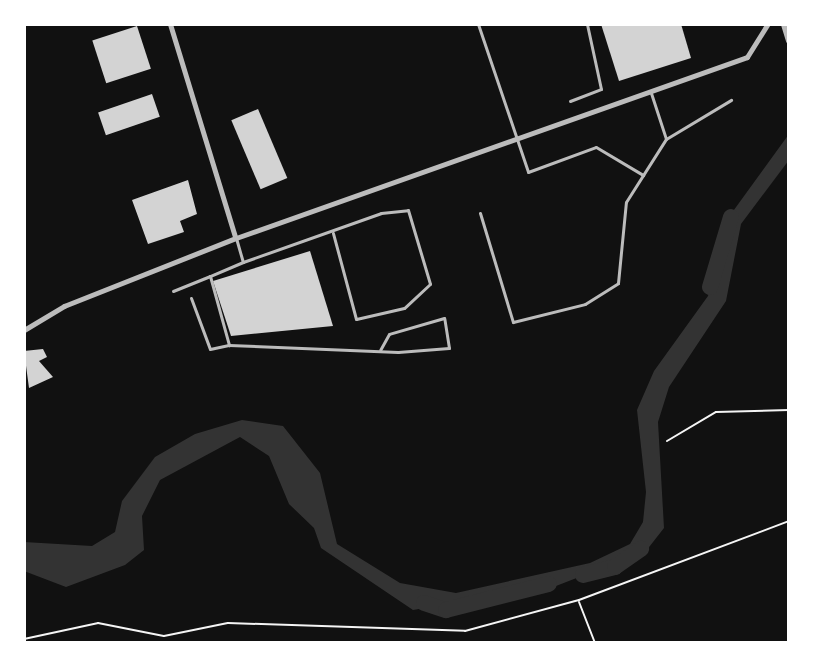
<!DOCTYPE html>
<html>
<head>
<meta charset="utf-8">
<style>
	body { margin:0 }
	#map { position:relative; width:813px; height:667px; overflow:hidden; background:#111; font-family:"Work Sans",sans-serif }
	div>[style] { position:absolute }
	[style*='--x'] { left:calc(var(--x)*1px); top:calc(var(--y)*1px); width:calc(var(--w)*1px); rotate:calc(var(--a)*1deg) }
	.water>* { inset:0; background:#333 }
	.river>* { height:16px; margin:-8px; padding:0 8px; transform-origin:8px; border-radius:8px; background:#333 }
	.building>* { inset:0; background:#d3d3d3; transform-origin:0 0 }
	.path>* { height:2px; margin:-1px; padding:0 1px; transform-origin:1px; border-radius:1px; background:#f5f5f5 }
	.service>* { height:3px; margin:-1.5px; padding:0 1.5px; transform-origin:1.5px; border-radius:1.5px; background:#bcbcbc }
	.minor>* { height:5px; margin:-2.5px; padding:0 2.5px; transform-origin:2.5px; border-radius:2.5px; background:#bcbcbc }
	.tertiary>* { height:7px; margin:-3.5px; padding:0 3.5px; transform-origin:3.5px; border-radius:3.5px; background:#bcbcbc }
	span { translate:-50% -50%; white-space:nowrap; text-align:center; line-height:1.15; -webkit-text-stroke:8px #fff; paint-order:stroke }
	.frame { position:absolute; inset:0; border:26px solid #fff; pointer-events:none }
</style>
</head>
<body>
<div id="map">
	<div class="water">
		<div style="clip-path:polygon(789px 134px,789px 160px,741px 224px,726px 301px,669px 387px,658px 422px,664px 528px,646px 551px,556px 586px,413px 610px,321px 548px,314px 528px,289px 504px,269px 456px,240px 437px,160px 480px,142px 516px,144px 550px,125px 565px,66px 587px,24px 571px,24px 542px,92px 546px,115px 532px,122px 501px,155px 457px,195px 434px,242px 420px,283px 426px,320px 473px,337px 544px,400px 583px,456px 593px,590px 563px,630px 544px,643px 522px,646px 492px,637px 410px,654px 371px,708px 296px,731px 214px)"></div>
	</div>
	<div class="river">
		<div style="--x:710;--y:287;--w:73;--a:-73.3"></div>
		<div style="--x:583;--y:575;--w:33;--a:-14"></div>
		<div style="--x:615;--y:567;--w:32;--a:-35"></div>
		<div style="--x:424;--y:603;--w:23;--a:18"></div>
		<div style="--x:446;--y:610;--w:106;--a:-14.2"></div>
	</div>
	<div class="building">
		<div style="clip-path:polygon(601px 24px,681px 24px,691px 58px,619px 81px)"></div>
		<div style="left:137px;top:26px;width:45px;height:47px;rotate:72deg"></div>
		<div style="left:152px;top:94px;width:24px;height:57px;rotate:71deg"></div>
		<div style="left:258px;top:109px;width:75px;height:29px;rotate:67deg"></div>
		<div style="clip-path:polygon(188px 180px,197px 214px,180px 221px,184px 232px,148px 244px,132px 200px)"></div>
		<div style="clip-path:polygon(310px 251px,333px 326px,231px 336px,213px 281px)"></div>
		<div style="clip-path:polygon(43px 349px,47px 357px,39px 361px,53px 377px,29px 388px,24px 351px)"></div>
	</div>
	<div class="path">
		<div style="--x:667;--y:441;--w:57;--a:-30.6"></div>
		<div style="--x:716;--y:412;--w:73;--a:-1.6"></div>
		<div style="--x:579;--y:602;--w:44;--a:68.7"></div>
		<div style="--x:24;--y:639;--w:76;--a:-12.2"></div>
		<div style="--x:98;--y:623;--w:67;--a:11.1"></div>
		<div style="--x:164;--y:636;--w:65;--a:-11.5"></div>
		<div style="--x:228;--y:623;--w:237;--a:1.9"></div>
		<div style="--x:465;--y:631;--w:118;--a:-15.2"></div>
		<div style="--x:579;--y:600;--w:224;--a:-20.6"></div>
	</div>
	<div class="service">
		<div style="--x:478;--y:24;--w:156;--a:71.3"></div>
		<div style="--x:528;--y:172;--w:72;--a:-20.2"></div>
		<div style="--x:596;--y:147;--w:55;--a:30.8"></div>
		<div style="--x:651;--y:93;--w:48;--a:71.9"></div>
		<div style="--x:666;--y:139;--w:76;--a:-31"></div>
		<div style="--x:570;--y:101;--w:33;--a:-21"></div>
		<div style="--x:601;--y:89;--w:66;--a:-102.2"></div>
		<div style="--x:480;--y:213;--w:114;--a:73.2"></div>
		<div style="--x:513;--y:322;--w:74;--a:-14"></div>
		<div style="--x:585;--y:304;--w:39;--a:-32"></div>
		<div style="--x:618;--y:283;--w:81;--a:-84.4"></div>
		<div style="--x:626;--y:202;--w:75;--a:-57.6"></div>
		<div style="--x:236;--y:238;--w:25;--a:74"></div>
		<div style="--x:243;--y:262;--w:36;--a:157"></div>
		<div style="--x:210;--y:276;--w:72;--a:74.6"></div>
		<div style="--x:229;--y:345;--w:169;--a:2.4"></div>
		<div style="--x:398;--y:352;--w:51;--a:-4.5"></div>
		<div style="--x:449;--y:348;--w:30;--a:-99"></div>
		<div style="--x:444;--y:318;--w:57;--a:163.8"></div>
		<div style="--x:389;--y:334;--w:18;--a:119"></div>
		<div style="--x:243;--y:262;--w:146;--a:-19.5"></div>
		<div style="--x:381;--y:213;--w:27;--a:-6"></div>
		<div style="--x:408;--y:210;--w:77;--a:73.4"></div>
		<div style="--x:430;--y:284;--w:35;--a:137"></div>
		<div style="--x:404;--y:308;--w:49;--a:167.1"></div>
		<div style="--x:356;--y:319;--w:89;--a:-105"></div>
		<div style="--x:173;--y:291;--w:40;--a:-22"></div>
		<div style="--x:191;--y:298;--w:54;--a:69.6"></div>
		<div style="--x:210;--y:349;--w:19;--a:-12"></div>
	</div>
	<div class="minor">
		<div style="--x:170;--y:24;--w:223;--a:73"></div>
		<div style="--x:24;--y:330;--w:47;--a:-31"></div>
		<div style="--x:64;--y:306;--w:185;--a:-21.6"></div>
		<div style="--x:236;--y:238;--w:542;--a:-19.5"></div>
		<div style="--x:747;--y:57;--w:39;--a:-58"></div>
	</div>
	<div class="tertiary">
		<div style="--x:784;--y:24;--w:17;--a:73"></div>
	</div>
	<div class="frame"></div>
</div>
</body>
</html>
